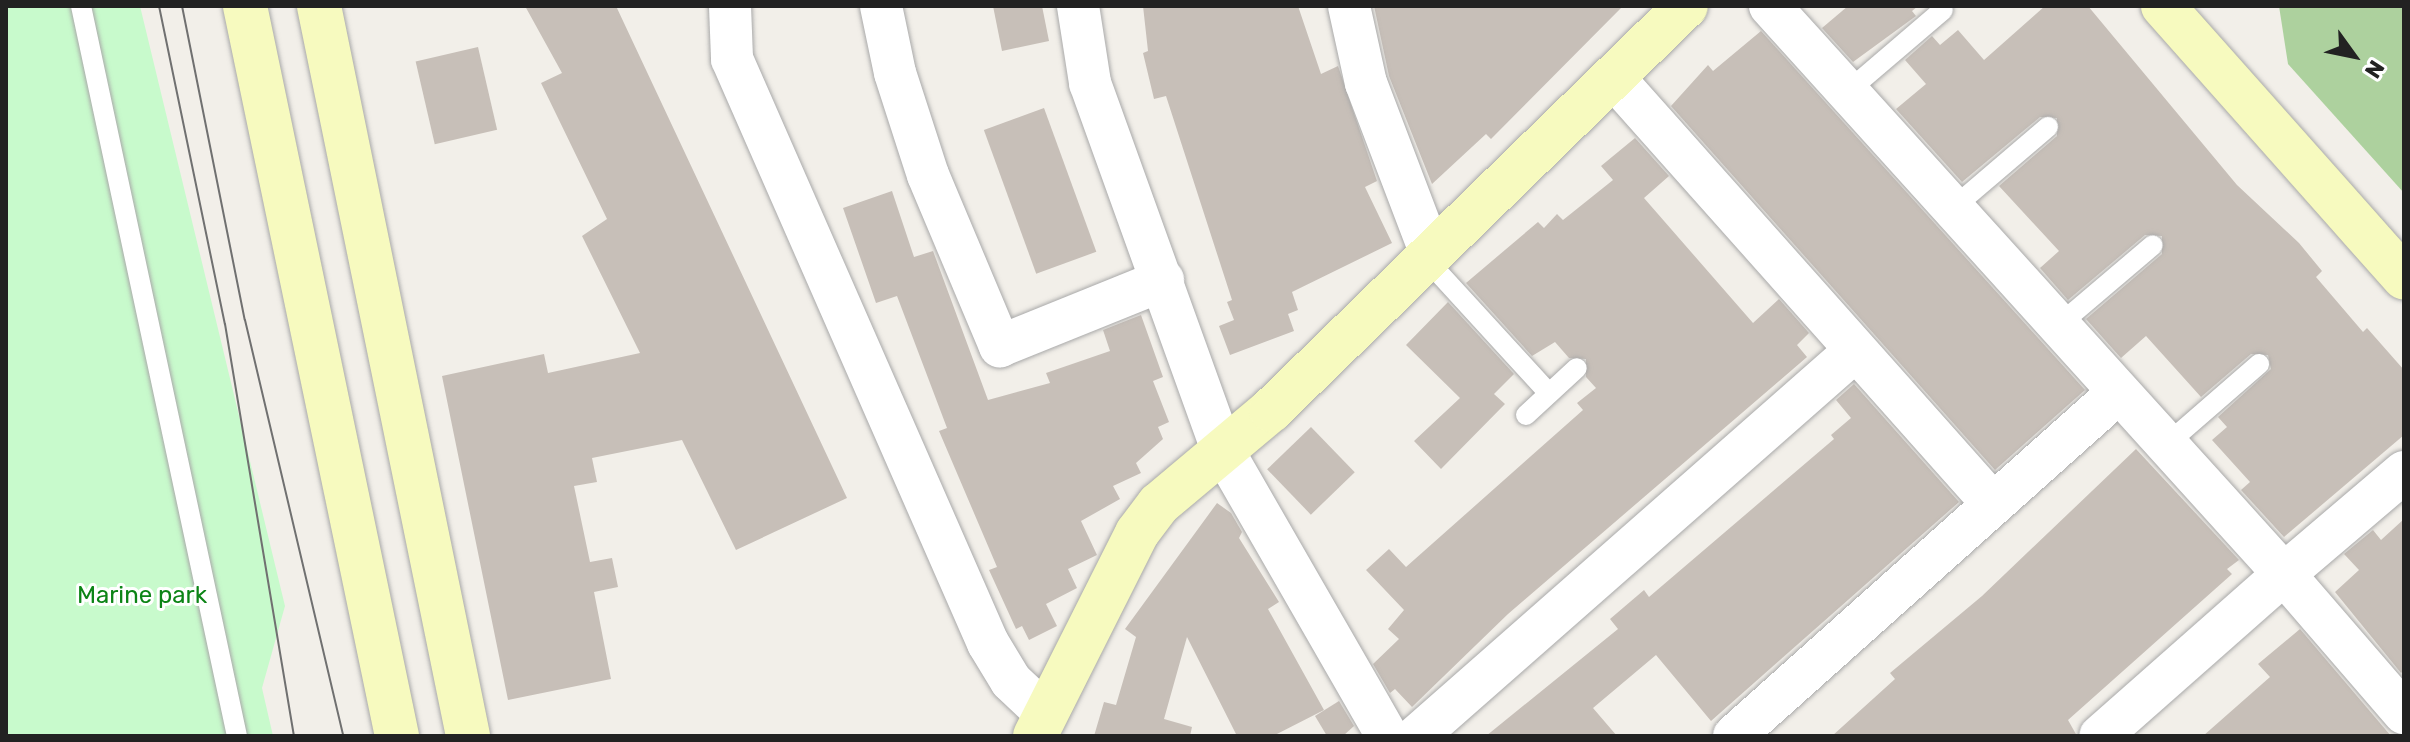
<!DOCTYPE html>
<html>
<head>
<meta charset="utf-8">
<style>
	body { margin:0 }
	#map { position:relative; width:2410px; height:742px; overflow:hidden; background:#f2efe9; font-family:Rubik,sans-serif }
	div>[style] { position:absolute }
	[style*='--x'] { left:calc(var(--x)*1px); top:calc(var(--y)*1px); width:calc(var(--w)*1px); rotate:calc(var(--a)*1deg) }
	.forest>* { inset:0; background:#add19e }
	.park>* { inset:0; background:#c8facc }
	.building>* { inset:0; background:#c7bfb8; transform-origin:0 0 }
	.roads { filter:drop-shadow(0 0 2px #a9a9a9) drop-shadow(0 0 2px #a9a9a9) }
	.lane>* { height:20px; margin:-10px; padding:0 10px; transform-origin:10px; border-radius:10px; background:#fff }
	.street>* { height:42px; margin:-21px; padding:0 21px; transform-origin:21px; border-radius:21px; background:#fff }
	.secondary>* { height:44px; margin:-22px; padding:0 22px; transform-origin:22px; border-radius:22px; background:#f7fabf }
	.tram>* { height:2px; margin:-1px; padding:0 1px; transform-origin:1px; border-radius:1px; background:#707070 }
	span { translate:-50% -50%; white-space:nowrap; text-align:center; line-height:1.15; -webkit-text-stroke:6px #fff; paint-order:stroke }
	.park-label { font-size:24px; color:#0c8416 }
	.frame { position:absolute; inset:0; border:8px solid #222; pointer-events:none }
	.north { position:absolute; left:2314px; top:16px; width:80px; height:80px; -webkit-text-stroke:6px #fff; paint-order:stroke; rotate:123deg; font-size:22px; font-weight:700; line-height:32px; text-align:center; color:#222 }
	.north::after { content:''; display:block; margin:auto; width:28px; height:36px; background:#222; clip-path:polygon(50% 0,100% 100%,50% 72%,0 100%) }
</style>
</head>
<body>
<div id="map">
	<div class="forest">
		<div style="clip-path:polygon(2279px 6px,2404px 6px,2404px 193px,2288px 64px)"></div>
	</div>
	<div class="park">
		<div style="clip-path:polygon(6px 6px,140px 6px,285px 606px,262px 688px,273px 736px,6px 736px)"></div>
	</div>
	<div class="building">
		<div style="clip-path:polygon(525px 6px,616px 6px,847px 498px,736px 550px,682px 440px,592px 458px,597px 482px,574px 486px,590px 562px,612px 558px,618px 587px,594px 592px,611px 679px,508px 700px,442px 376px,544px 354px,548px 373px,640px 353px,582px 236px,607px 219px,541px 83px,562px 73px)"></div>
		<div style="clip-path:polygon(993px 6px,1042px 6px,1049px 41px,1002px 51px)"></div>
		<div style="clip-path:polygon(1143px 6px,1298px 6px,1321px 74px,1338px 66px,1377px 181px,1365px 187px,1392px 243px,1292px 292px,1298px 310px,1288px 314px,1294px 331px,1230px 355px,1219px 326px,1234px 320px,1227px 302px,1232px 300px,1166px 96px,1154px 99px,1143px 53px,1148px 51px)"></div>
		<div style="clip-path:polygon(1374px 6px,1623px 6px,1491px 139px,1486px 134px,1432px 184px,1389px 76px)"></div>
		<div style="clip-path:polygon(1848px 6px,1918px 6px,1912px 11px,1916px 16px,1853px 62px,1822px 28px)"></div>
		<div style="clip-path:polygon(2045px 6px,2088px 6px,2237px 185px,2299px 243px,2322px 271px,2316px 277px,2363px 332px,2367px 328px,2404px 370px,2404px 435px,2284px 537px,2241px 490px,2250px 482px,2212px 440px,2227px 427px,2218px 417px,2271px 369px,2268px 355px,2251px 354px,2201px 397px,2146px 336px,2121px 358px,2086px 319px,2162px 254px,2162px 236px,2145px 235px,2068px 300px,2040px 268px,2059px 251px,1999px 186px,2057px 136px,2057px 118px,2040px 117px,1962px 182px,1896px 109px,1926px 84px,1905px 60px,1932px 36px,1940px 45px,1958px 30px,1984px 60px)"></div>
		<div style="clip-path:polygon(1761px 31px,2085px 390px,1995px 470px,1671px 106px,1708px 65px,1713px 71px)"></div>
		<div style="left:478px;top:47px;width:85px;height:64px;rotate:77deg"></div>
		<div style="left:1044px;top:108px;width:153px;height:64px;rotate:70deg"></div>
		<div style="clip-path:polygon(1635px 138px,1669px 176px,1644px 198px,1753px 323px,1779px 299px,1809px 333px,1797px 345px,1807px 357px,1508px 614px,1412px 707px,1395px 689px,1390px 693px,1373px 664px,1399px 639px,1388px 629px,1404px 610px,1366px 570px,1389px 549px,1406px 567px,1583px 410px,1577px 403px,1596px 388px,1586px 377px,1586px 359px,1569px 358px,1555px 342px,1532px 356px,1466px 283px,1538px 222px,1544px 228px,1557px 214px,1563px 220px,1613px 180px,1601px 166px)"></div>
		<div style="clip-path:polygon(892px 191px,914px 257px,933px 251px,988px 400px,1050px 383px,1046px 373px,1110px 351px,1103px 330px,1141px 315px,1163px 377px,1153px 381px,1169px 422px,1158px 427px,1163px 439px,1136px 463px,1141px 473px,1113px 486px,1120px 499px,1081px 521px,1097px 555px,1068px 569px,1077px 588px,1046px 604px,1057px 626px,1029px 640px,1022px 626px,1016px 629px,989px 570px,997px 567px,939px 431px,947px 428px,897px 296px,876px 303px,843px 208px)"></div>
		<div style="clip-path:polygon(1448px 302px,1514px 374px,1494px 394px,1505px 404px,1441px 469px,1414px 441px,1460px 398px,1406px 345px)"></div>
		<div style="clip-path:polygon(1854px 384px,1959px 502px,1711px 721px,1656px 655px,1593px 708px,1617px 736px,1486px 736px,1618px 629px,1610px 619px,1644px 590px,1649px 597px,1834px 439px,1831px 435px,1851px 418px,1836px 400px)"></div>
		<div style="left:1311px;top:427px;width:63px;height:61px;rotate:46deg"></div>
		<div style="clip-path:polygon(2136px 449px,2239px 560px,2227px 569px,2232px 574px,2068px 720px,2077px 736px,1832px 736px,1895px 679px,1890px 673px,1982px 596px)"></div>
		<div style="clip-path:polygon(1217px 503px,1231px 513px,1242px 532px,1239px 538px,1279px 602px,1268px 609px,1324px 710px,1273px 736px,1237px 736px,1187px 637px,1164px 719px,1192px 727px,1190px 736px,1094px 736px,1104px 702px,1116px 705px,1136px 637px,1125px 629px)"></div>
		<div style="clip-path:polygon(2404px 519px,2404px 670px,2401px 673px,2335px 592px,2359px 570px,2344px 554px,2373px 530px,2381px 540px)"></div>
		<div style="clip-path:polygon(2300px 629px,2391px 736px,2203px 736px,2270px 677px,2258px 664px)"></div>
		<div style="clip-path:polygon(1339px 701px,1354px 726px,1343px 736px,1327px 736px,1315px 716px)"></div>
	</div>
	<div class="roads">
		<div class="lane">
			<div style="--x:81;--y:6;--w:746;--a:77.94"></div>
			<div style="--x:1847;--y:92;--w:126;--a:-40.5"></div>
			<div style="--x:1953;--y:208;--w:125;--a:-40.5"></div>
			<div style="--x:1426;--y:259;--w:182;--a:47.5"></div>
			<div style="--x:2059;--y:325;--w:123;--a:-40.4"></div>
			<div style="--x:1526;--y:415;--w:69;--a:-42.7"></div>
			<div style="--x:2167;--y:444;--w:122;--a:-41"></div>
		</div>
		<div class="street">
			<div style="--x:730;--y:6;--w:53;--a:87.8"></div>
			<div style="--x:732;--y:59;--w:638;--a:66.33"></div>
			<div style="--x:988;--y:643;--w:44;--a:58.8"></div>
			<div style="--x:1011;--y:681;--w:47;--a:43.3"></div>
			<div style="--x:881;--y:6;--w:68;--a:78.2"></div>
			<div style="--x:895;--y:73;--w:107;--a:72.1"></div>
			<div style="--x:928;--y:175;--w:186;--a:67.2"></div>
			<div style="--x:1000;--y:346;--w:176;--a:-22"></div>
			<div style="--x:1078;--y:6;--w:78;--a:81.1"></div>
			<div style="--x:1090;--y:83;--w:387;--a:70.2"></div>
			<div style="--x:1221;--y:447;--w:333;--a:60.1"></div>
			<div style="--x:1349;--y:6;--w:79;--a:77.6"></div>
			<div style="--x:1366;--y:83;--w:183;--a:69.2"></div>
			<div style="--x:1770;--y:6;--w:766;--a:47.86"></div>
			<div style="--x:2284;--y:574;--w:245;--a:138.6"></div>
			<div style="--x:1613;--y:77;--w:572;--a:48.33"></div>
			<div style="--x:2404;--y:472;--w:157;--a:139.6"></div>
			<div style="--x:2284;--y:574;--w:184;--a:49.2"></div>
			<div style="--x:1417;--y:736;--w:583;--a:-41.32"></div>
			<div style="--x:1734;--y:736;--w:516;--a:-41.78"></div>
		</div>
		<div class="secondary">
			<div style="--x:245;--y:6;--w:746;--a:78.24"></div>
			<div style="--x:319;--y:6;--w:745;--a:78.46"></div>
			<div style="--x:2163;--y:6;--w:363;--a:48.4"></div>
			<div style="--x:1035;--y:736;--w:227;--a:-63.3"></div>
			<div style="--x:1137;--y:533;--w:36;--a:-53"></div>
			<div style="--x:1159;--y:504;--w:146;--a:-40"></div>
			<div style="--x:1271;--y:410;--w:579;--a:-44.23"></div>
		</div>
	</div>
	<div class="tram">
		<div style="--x:159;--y:6;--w:325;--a:78.3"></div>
		<div style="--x:225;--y:324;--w:418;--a:80.5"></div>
		<div style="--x:182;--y:6;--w:320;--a:78.7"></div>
		<div style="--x:245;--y:320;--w:427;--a:76.7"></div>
	</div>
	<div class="park-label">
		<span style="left:142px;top:596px">Marine park</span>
	</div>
	<div class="frame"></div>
	<div class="north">N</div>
</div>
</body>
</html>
